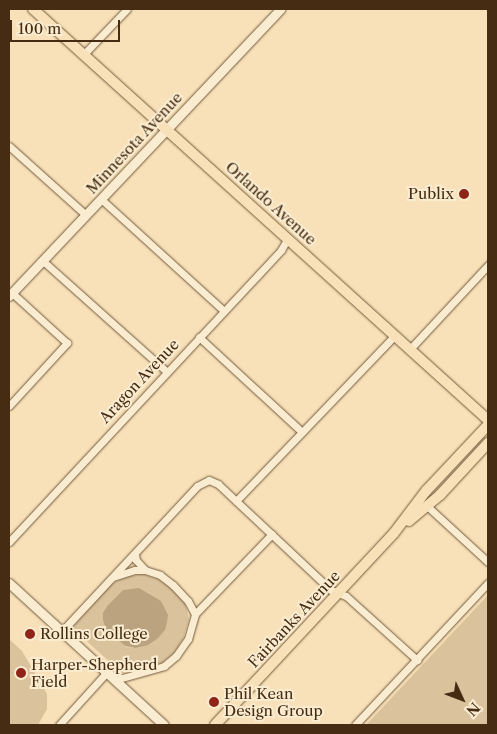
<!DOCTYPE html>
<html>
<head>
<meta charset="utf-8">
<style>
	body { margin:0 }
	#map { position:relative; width:497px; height:734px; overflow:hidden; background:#f8e1b8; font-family:"Libre Caslon Text",serif }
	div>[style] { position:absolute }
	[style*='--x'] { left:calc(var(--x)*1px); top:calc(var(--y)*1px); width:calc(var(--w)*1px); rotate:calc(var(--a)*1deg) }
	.green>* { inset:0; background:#dac29c }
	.water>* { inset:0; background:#bba380 }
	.roads { filter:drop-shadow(0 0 1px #72593c) drop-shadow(0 0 1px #72593c) }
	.minor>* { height:7px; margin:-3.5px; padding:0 3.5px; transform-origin:3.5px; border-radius:3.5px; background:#faecd1 }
	.tertiary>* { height:9px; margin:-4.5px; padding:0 4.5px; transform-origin:4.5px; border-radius:4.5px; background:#faecd1 }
	.primary>* { height:10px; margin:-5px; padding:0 5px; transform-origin:5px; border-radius:5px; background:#f8e1b8 }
	.dots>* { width:14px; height:14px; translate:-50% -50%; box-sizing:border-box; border:2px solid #faecd1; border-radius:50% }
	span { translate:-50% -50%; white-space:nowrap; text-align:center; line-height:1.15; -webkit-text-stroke:4px #faecd1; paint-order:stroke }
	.street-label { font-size:15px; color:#462c13 }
	.poi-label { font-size:15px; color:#462c13 }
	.right { translate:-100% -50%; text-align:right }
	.left { translate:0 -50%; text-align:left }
	.frame { position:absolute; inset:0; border:10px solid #462c13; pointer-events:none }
	.north { position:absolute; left:437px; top:674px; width:50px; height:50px; -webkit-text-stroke:4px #faecd1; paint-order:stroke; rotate:133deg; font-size:14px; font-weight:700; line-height:20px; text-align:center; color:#462c13 }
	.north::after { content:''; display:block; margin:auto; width:18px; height:22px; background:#462c13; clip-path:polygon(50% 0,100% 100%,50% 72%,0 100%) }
	.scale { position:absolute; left:10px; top:20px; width:110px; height:22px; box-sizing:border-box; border:2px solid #462c13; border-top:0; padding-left:6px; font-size:15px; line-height:18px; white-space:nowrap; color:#462c13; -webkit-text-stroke:4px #faecd1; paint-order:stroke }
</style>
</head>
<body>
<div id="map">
	<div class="green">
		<div style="clip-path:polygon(evenodd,143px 574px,160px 580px,174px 591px,185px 602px,189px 619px,183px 639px,174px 653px,162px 663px,122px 673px,72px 628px,110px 585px,124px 577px,143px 574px,123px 590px,135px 648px,126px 647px,120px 641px,108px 605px,123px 590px)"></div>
		<div style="clip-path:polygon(488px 595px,488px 725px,366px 725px)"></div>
		<div style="clip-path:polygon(9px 639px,22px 651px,47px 694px,47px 709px,38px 725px,9px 725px)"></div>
	</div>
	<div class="water">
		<div style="clip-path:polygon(139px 588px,161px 601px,168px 615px,167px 622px,165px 630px,157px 639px,148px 645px,135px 648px,125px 646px,106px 629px,103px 620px,103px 613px,108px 605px,123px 590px)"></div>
	</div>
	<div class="roads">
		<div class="minor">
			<div style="--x:84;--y:54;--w:62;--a:-46.3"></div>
			<div style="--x:9;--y:146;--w:103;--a:41.9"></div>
			<div style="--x:101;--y:199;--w:166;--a:42.3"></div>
			<div style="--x:43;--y:261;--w:166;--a:41.8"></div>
			<div style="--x:199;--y:337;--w:140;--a:42.7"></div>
			<div style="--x:410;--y:349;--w:115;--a:-47.1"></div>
			<div style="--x:9;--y:406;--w:86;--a:-47.4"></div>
			<div style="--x:67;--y:343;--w:74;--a:-137.7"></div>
			<div style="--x:236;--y:501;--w:230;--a:-46.2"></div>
			<div style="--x:427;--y:506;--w:83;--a:42.6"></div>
			<div style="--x:9;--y:542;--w:399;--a:-47"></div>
			<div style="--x:281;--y:250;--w:14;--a:-60"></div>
			<div style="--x:135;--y:554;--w:6;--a:81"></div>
			<div style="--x:136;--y:560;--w:13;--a:48"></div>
			<div style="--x:113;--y:577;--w:23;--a:-18"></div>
			<div style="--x:135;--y:570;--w:10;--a:0"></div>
			<div style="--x:145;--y:570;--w:16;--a:18"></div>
			<div style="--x:160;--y:575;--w:16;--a:38"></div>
			<div style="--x:173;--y:585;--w:22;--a:47"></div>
			<div style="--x:188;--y:601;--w:15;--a:62"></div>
			<div style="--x:62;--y:631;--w:198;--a:-47"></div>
			<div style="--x:197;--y:486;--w:13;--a:-27"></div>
			<div style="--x:209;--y:480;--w:10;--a:24"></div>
			<div style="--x:218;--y:484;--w:155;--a:43.2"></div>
			<div style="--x:331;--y:590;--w:16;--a:22"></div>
			<div style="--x:346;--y:596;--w:96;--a:42"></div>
			<div style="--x:115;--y:680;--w:51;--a:-15.9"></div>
			<div style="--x:164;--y:666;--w:16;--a:-40"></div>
			<div style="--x:176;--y:656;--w:21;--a:-55"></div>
			<div style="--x:188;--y:639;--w:26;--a:-74"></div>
			<div style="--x:195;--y:614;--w:111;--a:-46.1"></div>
			<div style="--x:59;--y:725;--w:72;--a:-47.8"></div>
			<div style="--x:355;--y:725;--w:195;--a:-46.9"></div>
		</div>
		<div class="tertiary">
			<div style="--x:9;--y:296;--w:395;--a:-46.6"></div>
			<div style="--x:9;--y:583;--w:210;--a:42.5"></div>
		</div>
		<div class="primary">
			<div style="--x:33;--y:9;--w:613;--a:42.09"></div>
			<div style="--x:409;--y:521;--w:40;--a:-40"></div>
			<div style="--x:440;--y:495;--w:71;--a:-47.3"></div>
			<div style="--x:215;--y:725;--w:262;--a:-47"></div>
			<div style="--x:394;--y:533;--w:53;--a:-52.7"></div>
			<div style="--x:426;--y:491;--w:91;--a:-46.8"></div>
		</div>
	</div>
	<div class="dots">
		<div style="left:464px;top:194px;background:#8f2418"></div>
		<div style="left:30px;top:634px;background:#8f2418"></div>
		<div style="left:21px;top:673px;background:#8f2418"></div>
		<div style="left:214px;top:702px;background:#8f2418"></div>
	</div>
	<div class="street-label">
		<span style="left:134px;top:143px;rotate:-47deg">Minnesota Avenue</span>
		<span style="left:271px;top:203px;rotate:42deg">Orlando Avenue</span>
		<span style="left:139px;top:381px;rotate:-47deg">Aragon Avenue</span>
		<span style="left:294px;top:619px;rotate:-47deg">Fairbanks Avenue</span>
	</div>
	<div class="poi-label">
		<span class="right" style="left:454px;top:194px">Publix</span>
		<span class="left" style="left:40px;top:634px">Rollins College</span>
		<span class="left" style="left:31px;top:673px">Harper-Shepherd<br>Field</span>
		<span class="left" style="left:224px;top:702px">Phil Kean<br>Design Group</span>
	</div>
	<div class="frame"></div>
	<div class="north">N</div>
	<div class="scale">100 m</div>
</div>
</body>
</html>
